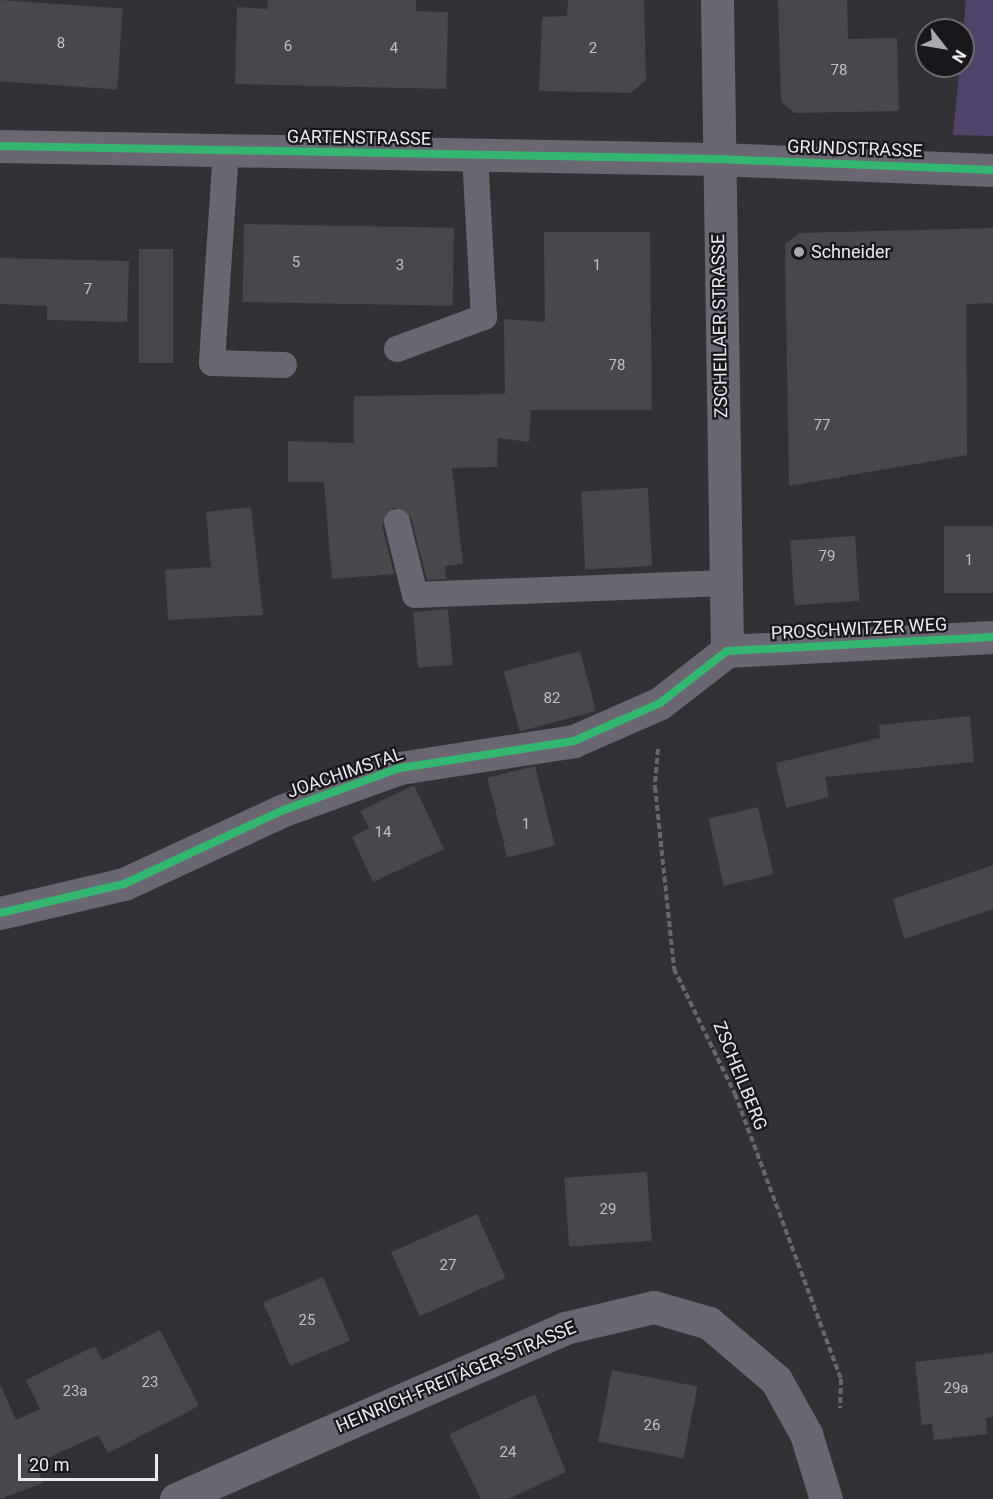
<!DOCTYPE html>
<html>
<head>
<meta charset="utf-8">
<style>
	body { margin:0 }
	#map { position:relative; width:993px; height:1499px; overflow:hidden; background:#323136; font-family:Roboto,sans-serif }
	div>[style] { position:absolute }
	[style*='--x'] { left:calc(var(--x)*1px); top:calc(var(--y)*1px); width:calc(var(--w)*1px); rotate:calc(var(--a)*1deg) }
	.green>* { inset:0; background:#4f4369 }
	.building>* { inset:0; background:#48474b; transform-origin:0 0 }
	.path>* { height:4px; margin-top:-2px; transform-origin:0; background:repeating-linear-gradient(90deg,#68666d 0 6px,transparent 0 9px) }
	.service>* { height:26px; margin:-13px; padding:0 13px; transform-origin:13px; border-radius:13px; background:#6b6772 }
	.minor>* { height:33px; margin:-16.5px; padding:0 16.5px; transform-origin:16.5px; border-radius:16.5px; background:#6b6772 }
	.cycleway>* { height:8px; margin:-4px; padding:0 4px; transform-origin:4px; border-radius:4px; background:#33b770 }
	.dots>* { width:16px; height:16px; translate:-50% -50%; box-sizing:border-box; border:3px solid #19171c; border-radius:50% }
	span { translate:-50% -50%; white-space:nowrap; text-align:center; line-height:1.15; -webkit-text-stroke:4.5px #19171c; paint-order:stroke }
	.number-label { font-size:15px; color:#c2c0c8 }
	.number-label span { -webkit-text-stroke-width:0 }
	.street-label { font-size:18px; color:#ebe9f1 }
	.poi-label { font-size:18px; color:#ebe9f1 }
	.left { translate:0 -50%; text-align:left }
	.north { position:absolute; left:915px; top:18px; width:60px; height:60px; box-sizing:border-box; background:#19171c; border:2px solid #6d6b71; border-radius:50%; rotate:121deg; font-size:16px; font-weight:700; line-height:24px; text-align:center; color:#ebe9f1 }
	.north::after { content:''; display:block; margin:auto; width:21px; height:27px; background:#aaa9b0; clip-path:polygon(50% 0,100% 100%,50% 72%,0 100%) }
	.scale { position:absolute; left:18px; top:1454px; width:140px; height:27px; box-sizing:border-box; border:3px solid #ebe9f1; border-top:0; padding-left:8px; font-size:18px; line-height:21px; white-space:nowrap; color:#ebe9f1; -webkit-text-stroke:4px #19171c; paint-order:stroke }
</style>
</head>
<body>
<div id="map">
	<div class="green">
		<div style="clip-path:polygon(966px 0,993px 0,993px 136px,953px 135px)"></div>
	</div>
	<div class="building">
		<div style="left:0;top:0;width:123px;height:81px;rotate:4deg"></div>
		<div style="clip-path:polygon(268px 0,416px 0,416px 11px,448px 12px,446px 89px,235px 84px,237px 7px,267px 9px)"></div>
		<div style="clip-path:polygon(568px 0,644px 0,646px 80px,631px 93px,539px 91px,542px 17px,567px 16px)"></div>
		<div style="clip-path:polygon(778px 0,847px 0,848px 39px,897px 38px,899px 111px,795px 113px,781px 102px)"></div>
		<div style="left:244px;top:224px;width:210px;height:78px;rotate:1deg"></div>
		<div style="clip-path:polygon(993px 228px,993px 303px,966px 304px,967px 455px,789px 486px,785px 244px,799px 233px)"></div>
		<div style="clip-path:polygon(544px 232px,650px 232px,652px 410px,531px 410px,529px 442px,498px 438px,497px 467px,452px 468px,463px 564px,445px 566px,446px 579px,427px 580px,411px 518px,394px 507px,382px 525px,394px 574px,332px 579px,324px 482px,288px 482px,288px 441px,354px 443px,354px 396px,505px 394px,504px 319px,545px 322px)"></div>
		<div style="left:139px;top:249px;width:34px;height:114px"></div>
		<div style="clip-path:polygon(0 258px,129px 261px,127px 322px,47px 320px,47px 306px,0 304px)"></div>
		<div style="left:648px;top:488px;width:78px;height:67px;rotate:87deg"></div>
		<div style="clip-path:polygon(251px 507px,263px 615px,168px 620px,165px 570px,211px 567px,206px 512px)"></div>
		<div style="left:993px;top:526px;width:67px;height:49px;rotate:90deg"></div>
		<div style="left:855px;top:536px;width:65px;height:65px;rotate:86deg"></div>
		<div style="left:448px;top:609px;width:56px;height:35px;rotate:85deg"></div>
		<div style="left:580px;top:651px;width:62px;height:79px;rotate:75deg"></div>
		<div style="clip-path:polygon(970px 716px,974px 762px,825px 777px,829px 797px,786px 808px,776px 763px,880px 738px,879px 725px)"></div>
		<div style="left:535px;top:766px;width:82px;height:49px;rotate:76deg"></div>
		<div style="clip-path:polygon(414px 785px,444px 849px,373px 882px,352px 837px,369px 828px,360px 811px)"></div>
		<div style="left:758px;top:807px;width:69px;height:51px;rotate:77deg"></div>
		<div style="clip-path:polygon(993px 865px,993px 909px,904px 939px,893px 899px)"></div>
		<div style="left:647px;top:1172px;width:69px;height:83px;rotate:86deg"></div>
		<div style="left:477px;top:1214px;width:70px;height:94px;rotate:66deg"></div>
		<div style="left:323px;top:1277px;width:69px;height:65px;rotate:67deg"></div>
		<div style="clip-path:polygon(160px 1330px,199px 1406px,108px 1453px,98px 1435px,35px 1464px,43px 1483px,0 1499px,0 1384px,16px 1420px,40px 1409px,26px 1380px,95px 1346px,102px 1360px)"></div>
		<div style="clip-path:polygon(993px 1353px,993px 1417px,986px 1418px,987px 1434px,934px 1440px,932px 1424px,922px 1425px,915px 1362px)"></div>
		<div style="left:612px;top:1370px;width:87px;height:73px;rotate:11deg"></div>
		<div style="clip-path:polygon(535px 1394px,566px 1472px,508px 1499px,481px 1499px,449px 1434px)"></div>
	</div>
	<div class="path">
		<div style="--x:658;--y:749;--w:38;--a:95"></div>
		<div style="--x:655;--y:787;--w:183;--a:84"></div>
		<div style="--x:674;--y:969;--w:139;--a:64"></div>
		<div style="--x:735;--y:1094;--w:304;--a:69.6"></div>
		<div style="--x:841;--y:1379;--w:29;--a:92"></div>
	</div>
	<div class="service">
		<div style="--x:226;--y:150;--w:213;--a:93.8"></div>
		<div style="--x:212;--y:363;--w:72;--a:1.6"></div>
		<div style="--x:397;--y:349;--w:93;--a:-20.2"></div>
		<div style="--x:484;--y:317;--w:162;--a:-93.2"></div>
		<div style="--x:397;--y:522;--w:75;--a:76.1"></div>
		<div style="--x:415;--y:595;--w:311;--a:-2.2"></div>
	</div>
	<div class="minor">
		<div style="--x:717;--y:0;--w:651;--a:89.12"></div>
		<div style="--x:0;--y:146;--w:717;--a:1.04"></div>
		<div style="--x:717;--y:159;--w:276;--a:2.3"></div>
		<div style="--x:727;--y:651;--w:266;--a:-3"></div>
		<div style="--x:0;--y:913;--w:127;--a:-13.2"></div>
		<div style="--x:124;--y:884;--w:173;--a:-24.9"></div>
		<div style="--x:281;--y:811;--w:127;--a:-19.9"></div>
		<div style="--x:400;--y:768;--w:176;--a:-8.8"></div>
		<div style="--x:574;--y:741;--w:94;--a:-23.8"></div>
		<div style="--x:660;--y:703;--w:85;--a:-37.8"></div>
		<div style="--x:176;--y:1499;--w:425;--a:-23.7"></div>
		<div style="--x:565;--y:1328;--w:91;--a:-13.3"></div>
		<div style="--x:654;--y:1307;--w:57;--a:16.2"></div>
		<div style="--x:709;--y:1323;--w:88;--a:40.4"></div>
		<div style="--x:776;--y:1380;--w:62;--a:60.9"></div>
		<div style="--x:806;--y:1434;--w:68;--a:72.9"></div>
	</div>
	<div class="cycleway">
		<div style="--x:0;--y:146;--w:717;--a:1.04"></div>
		<div style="--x:717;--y:159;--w:276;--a:2.3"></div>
		<div style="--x:0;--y:913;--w:127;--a:-13.2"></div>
		<div style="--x:124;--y:884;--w:173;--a:-24.9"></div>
		<div style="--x:281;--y:811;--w:127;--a:-19.9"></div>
		<div style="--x:400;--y:768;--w:176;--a:-8.8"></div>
		<div style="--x:574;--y:741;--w:94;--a:-23.8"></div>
		<div style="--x:660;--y:703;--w:85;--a:-37.8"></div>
		<div style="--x:727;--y:651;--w:266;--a:-3"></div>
	</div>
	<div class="dots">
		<div style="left:799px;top:252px;background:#aaa9b0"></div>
	</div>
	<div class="number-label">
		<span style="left:61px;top:44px">8</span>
		<span style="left:288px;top:47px">6</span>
		<span style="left:394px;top:49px">4</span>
		<span style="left:593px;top:49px">2</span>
		<span style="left:839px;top:71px">78</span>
		<span style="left:296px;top:263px">5</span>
		<span style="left:400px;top:266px">3</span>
		<span style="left:597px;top:266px">1</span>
		<span style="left:88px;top:290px">7</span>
		<span style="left:617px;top:366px">78</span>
		<span style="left:822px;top:426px">77</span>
		<span style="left:827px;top:557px">79</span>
		<span style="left:969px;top:561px">1</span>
		<span style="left:552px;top:699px">82</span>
		<span style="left:526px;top:825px">1</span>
		<span style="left:383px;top:833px">14</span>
		<span style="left:608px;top:1210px">29</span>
		<span style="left:448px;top:1266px">27</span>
		<span style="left:307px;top:1321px">25</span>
		<span style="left:150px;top:1383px">23</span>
		<span style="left:956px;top:1389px">29a</span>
		<span style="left:75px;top:1392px">23a</span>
		<span style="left:652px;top:1426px">26</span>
		<span style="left:508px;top:1453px">24</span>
	</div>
	<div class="street-label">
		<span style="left:359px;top:138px;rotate:1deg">GARTENSTRASSE</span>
		<span style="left:855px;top:149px;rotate:2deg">GRUNDSTRASSE</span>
		<span style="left:720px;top:326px;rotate:-91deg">ZSCHEILAER STRASSE</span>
		<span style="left:859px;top:629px;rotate:-3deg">PROSCHWITZER WEG</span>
		<span style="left:345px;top:773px;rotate:-19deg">JOACHIMSTAL</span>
		<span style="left:740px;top:1076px;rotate:68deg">ZSCHEILBERG</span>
		<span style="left:456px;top:1377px;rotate:-23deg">HEINRICH-FREITÄGER-STRASSE</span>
	</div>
	<div class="poi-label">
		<span class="left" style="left:811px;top:252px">Schneider</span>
	</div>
	<div class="north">N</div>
	<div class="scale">20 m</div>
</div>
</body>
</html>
